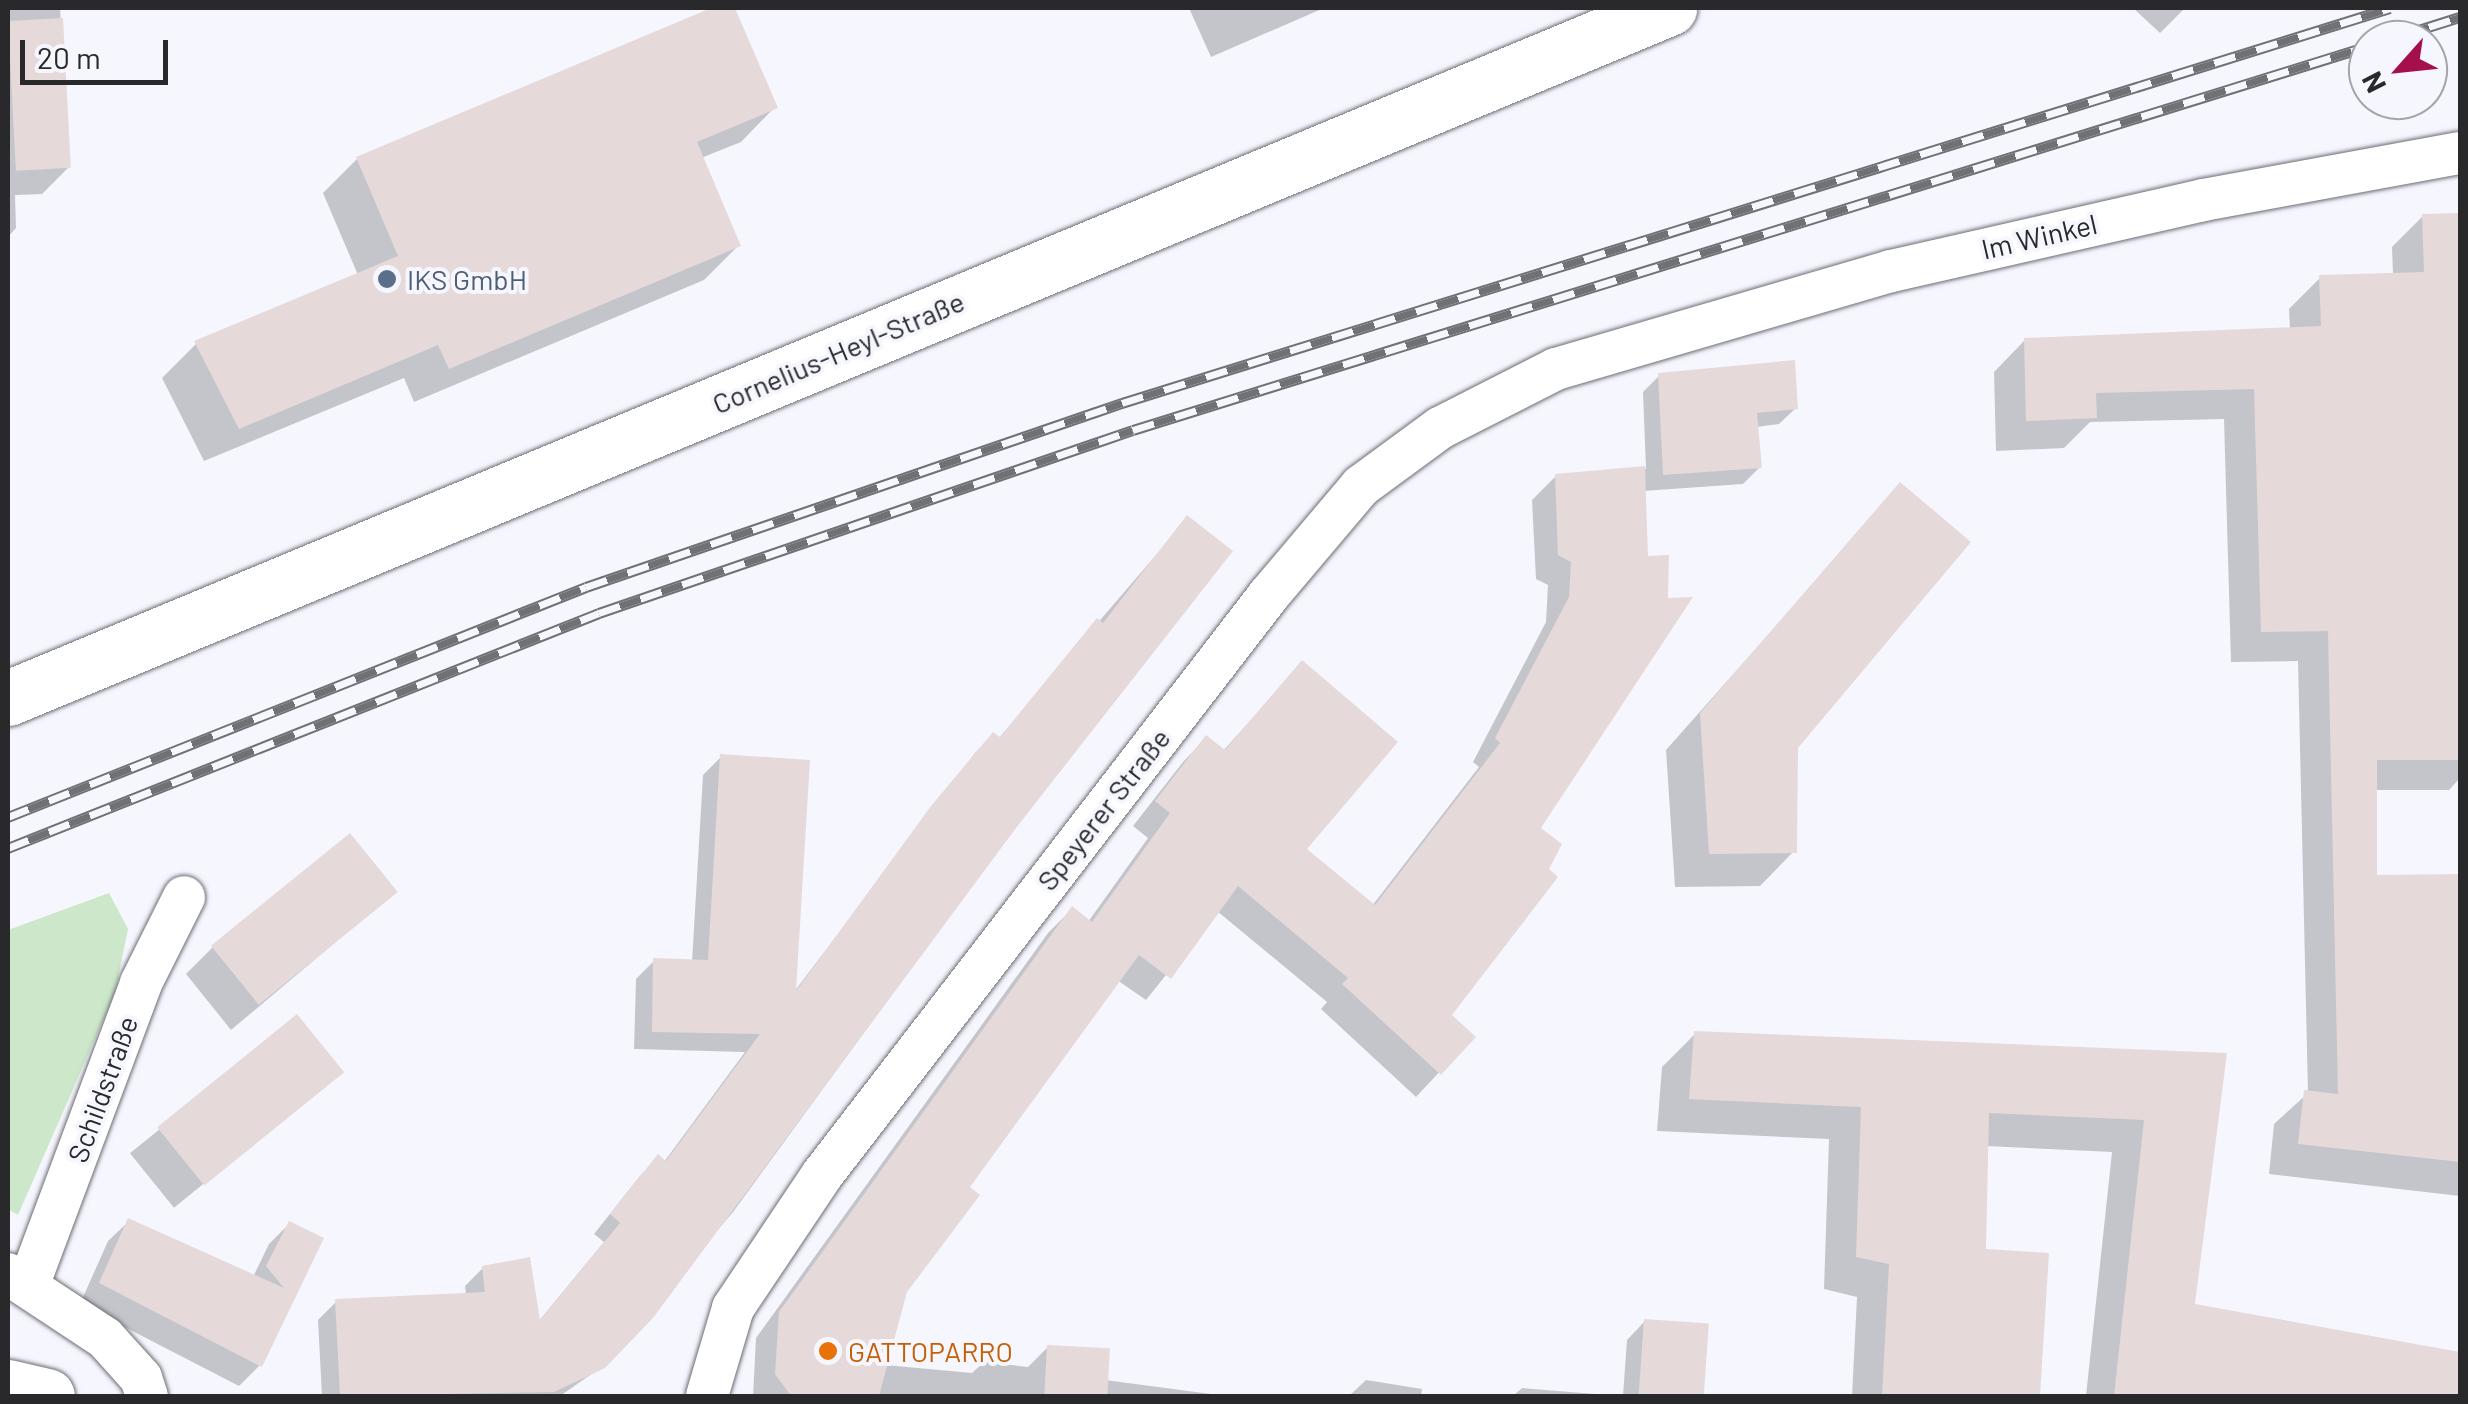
<!DOCTYPE html>
<html>
<head>
<meta charset="utf-8">
<style>
	body { margin:0 }
	#map { position:relative; width:2468px; height:1404px; overflow:hidden; background:#f6f7fe; font-family:Barlow,sans-serif }
	div>[style] { position:absolute }
	[style*='--x'] { left:calc(var(--x)*1px); top:calc(var(--y)*1px); width:calc(var(--w)*1px); rotate:calc(var(--a)*1deg) }
	.green>* { inset:0; background:#cce7c9 }
	.shadow>* { inset:0; background:#0003; transform-origin:0 0 }
	.building>* { inset:0; background:#e5dad9; transform-origin:0 0 }
	.roads { filter:drop-shadow(0 0 2px #6c6d75) drop-shadow(0 0 2px #6c6d75) }
	.street>* { height:42px; margin:-21px; padding:0 21px; transform-origin:21px; border-radius:21px; background:#fff }
	.secondary>* { height:55px; margin:-27.5px; padding:0 27.5px; transform-origin:27.5px; border-radius:27.5px; background:#fff }
	.rail>* { height:11px; margin-top:-5.5px; transform-origin:0; background:repeating-linear-gradient(90deg,#f6f7fe 0 22px,#707175 0 44px); box-sizing:border-box; border-block:2px solid #707175 }
	.dots>* { width:28px; height:28px; translate:-50% -50%; box-sizing:border-box; border:5px solid #f6f7fe; border-radius:50% }
	span { translate:-50% -50%; white-space:nowrap; text-align:center; line-height:1.15; -webkit-text-stroke:8px #f6f7fe; paint-order:stroke }
	.street-label { font-size:28px; color:#29292c }
	.service-label { font-size:28px; color:#4e5e75 }
	.left { translate:0 -50%; text-align:left }
	.food-label { font-size:28px; color:#c56008 }
	.frame { position:absolute; inset:0; border:10px solid #29292c; pointer-events:none }
	.north { position:absolute; left:2348px; top:20px; width:100px; height:100px; box-sizing:border-box; background:#f6f7fe; border:2px solid #a4a5aa; border-radius:50%; rotate:243deg; font-size:28px; font-weight:700; line-height:40px; text-align:center; color:#29292c }
	.north::after { content:''; display:block; margin:auto; width:35px; height:45px; background:#a5104b; clip-path:polygon(50% 0,100% 100%,50% 72%,0 100%) }
	.scale { position:absolute; left:20px; top:40px; width:148px; height:45px; box-sizing:border-box; border:5px solid #29292c; border-top:0; padding-left:12px; font-size:30px; line-height:35px; white-space:nowrap; color:#29292c; -webkit-text-stroke:8px #f6f7fe; paint-order:stroke }
</style>
</head>
<body>
<div id="map">
	<div class="green">
		<div style="clip-path:polygon(109px 893px,128px 929px,115px 993px,18px 1215px,8px 1209px,8px 930px)"></div>
	</div>
	<div class="shadow">
		<div style="clip-path:polygon(8px 8px,60px 8px,69px 167px,42px 194px,15px 195px,16px 228px,8px 237px)"></div>
		<div style="clip-path:polygon(717px 8px,732px 8px,775px 107px,741px 142px,701px 158px,738px 246px,704px 280px,414px 402px,404px 378px,204px 461px,162px 378px,196px 344px,358px 275px,323px 193px,357px 159px)"></div>
		<div style="clip-path:polygon(1189px 8px,1324px 8px,1211px 57px)"></div>
		<div style="clip-path:polygon(2133px 8px,2185px 8px,2160px 33px)"></div>
		<div style="clip-path:polygon(2460px 215px,2460px 778px,2449px 790px,2374px 790px,2374px 878px,2460px 877px,2460px 1196px,2269px 1174px,2274px 1124px,2308px 1093px,2298px 661px,2231px 662px,2224px 419px,2090px 422px,2064px 448px,1996px 451px,1994px 372px,2025px 340px,2290px 330px,2289px 309px,2320px 278px,2393px 275px,2392px 247px,2423px 216px)"></div>
		<div style="clip-path:polygon(1659px 376px,1796px 408px,1779px 424px,1756px 427px,1759px 468px,1743px 484px,1643px 491px,1538px 828px,1448px 1015px,1472px 1037px,1416px 1097px,1321px 1009px,1327px 1002px,1217px 911px,1146px 1000px,1117px 980px,966px 1187px,905px 1291px,885px 1365px,972px 1373px,984px 1362px,1028px 1367px,1048px 1347px,1105px 1380px,1226px 1396px,753px 1396px,756px 1338px,1048px 933px,1072px 909px,1088px 922px,1148px 838px,1133px 826px,1183px 762px,1206px 738px,1223px 751px,1302px 663px,1304px 849px,1372px 906px,1479px 767px,1473px 762px,1546px 622px,1548px 585px,1536px 579px,1532px 500px,1556px 476px,1646px 469px,1643px 392px)"></div>
		<div style="clip-path:polygon(1900px 486px,1795px 747px,1794px 851px,1760px 886px,1675px 887px,1666px 750px)"></div>
		<div style="clip-path:polygon(1187px 519px,1014px 827px,733px 1212px,603px 1366px,560px 1396px,322px 1396px,318px 1320px,336px 1302px,466px 1295px,465px 1286px,483px 1268px,538px 1322px,604px 1242px,594px 1234px,640px 1176px,658px 1157px,664px 1162px,745px 1052px,634px 1049px,636px 979px,654px 961px,692px 962px,703px 775px,721px 757px,794px 992px,975px 753px,993px 735px,998px 739px)"></div>
		<div style="clip-path:polygon(395px 892px,231px 1030px,186px 974px,213px 947px)"></div>
		<div style="left:297px;top:1018px;width:70px;height:215px;rotate:51deg"></div>
		<div style="clip-path:polygon(1695px 1034px,2225px 1056px,2192px 1307px,2460px 1354px,2460px 1396px,2086px 1396px,2112px 1152px,1986px 1146px,1984px 1251px,2046px 1255px,2038px 1396px,1852px 1396px,1857px 1297px,1824px 1289px,1829px 1139px,1657px 1131px,1662px 1067px)"></div>
		<div style="clip-path:polygon(129px 1221px,253px 1277px,269px 1244px,289px 1224px,320px 1239px,260px 1365px,239px 1386px,80px 1304px,108px 1241px)"></div>
		<div style="clip-path:polygon(1645px 1321px,1706px 1326px,1701px 1396px,1623px 1396px,1627px 1340px)"></div>
		<div style="clip-path:polygon(1366px 1380px,1422px 1389px,1421px 1396px,1349px 1396px)"></div>
		<div style="clip-path:polygon(1522px 1388px,1620px 1396px,1513px 1396px)"></div>
	</div>
	<div class="building">
		<div style="clip-path:polygon(711px 8px,735px 8px,778px 108px,697px 142px,741px 246px,449px 369px,438px 345px,239px 429px,194px 341px,398px 256px,356px 157px)"></div>
		<div style="left:63px;top:18px;width:150px;height:55px;rotate:87deg"></div>
		<div style="clip-path:polygon(2460px 213px,2460px 760px,2377px 760px,2377px 875px,2460px 874px,2460px 1162px,2298px 1144px,2304px 1090px,2338px 1094px,2328px 631px,2261px 632px,2254px 389px,2096px 393px,2097px 418px,2026px 421px,2024px 338px,2321px 326px,2319px 275px,2424px 272px,2422px 214px)"></div>
		<div style="clip-path:polygon(1795px 360px,1798px 409px,1757px 413px,1762px 468px,1663px 475px,1658px 373px)"></div>
		<div style="clip-path:polygon(1645px 466px,1648px 556px,1669px 555px,1668px 598px,1693px 597px,1541px 828px,1562px 844px,1549px 869px,1558px 877px,1452px 1015px,1476px 1037px,1441px 1075px,1342px 984px,1348px 978px,1238px 886px,1171px 979px,1139px 955px,970px 1187px,980px 1195px,907px 1292px,879px 1396px,791px 1396px,775px 1374px,779px 1312px,1072px 906px,1092px 922px,1170px 813px,1155px 801px,1206px 735px,1225px 750px,1302px 660px,1398px 742px,1307px 849px,1375px 905px,1500px 743px,1495px 738px,1569px 597px,1571px 562px,1558px 555px,1555px 474px)"></div>
		<div style="clip-path:polygon(1900px 482px,1971px 542px,1798px 748px,1797px 853px,1709px 854px,1700px 713px)"></div>
		<div style="clip-path:polygon(1187px 515px,1233px 551px,1016px 828px,653px 1318px,605px 1368px,554px 1392px,340px 1396px,335px 1299px,485px 1292px,482px 1266px,530px 1257px,540px 1320px,620px 1223px,610px 1214px,658px 1154px,666px 1161px,760px 1034px,652px 1032px,653px 958px,708px 960px,720px 754px,810px 760px,796px 991px,931px 806px,993px 732px,1000px 737px,1097px 618px,1103px 623px)"></div>
		<div style="left:350px;top:833px;width:76px;height:179px;rotate:51deg"></div>
		<div style="left:297px;top:1014px;width:75px;height:180px;rotate:51deg"></div>
		<div style="clip-path:polygon(1694px 1031px,2227px 1053px,2195px 1304px,2460px 1352px,2460px 1396px,2114px 1396px,2144px 1120px,1989px 1113px,1986px 1249px,2049px 1253px,2040px 1396px,1882px 1396px,1889px 1264px,1856px 1257px,1861px 1107px,1689px 1099px)"></div>
		<div style="clip-path:polygon(128px 1218px,284px 1288px,266px 1266px,289px 1221px,324px 1238px,262px 1367px,99px 1283px)"></div>
		<div style="left:1644px;top:1319px;width:65px;height:77px;rotate:4deg"></div>
		<div style="left:1047px;top:1345px;width:63px;height:51px;rotate:3deg"></div>
	</div>
	<div class="roads">
		<div class="street">
			<div style="--x:8;--y:1274;--w:116;--a:33.4"></div>
			<div style="--x:105;--y:1338;--w:54;--a:48"></div>
			<div style="--x:141;--y:1378;--w:19;--a:72"></div>
			<div style="--x:28;--y:1286;--w:323;--a:-69.5"></div>
			<div style="--x:141;--y:983;--w:96;--a:-63.4"></div>
			<div style="--x:707;--y:1396;--w:92;--a:-73.5"></div>
			<div style="--x:733;--y:1308;--w:160;--a:-56.2"></div>
			<div style="--x:822;--y:1175;--w:731;--a:-52.39"></div>
			<div style="--x:1268;--y:596;--w:144;--a:-49.8"></div>
			<div style="--x:1361;--y:486;--w:98;--a:-36.3"></div>
			<div style="--x:1440;--y:428;--w:130;--a:-27"></div>
			<div style="--x:1556;--y:369;--w:349;--a:-16.3"></div>
			<div style="--x:1891;--y:271;--w:320;--a:-12.8"></div>
			<div style="--x:2203;--y:200;--w:261;--a:-10.4"></div>
		</div>
		<div class="secondary">
			<div style="--x:8;--y:698;--w:1799;--a:-22.56"></div>
			<div style="--x:8;--y:1387;--w:40;--a:13"></div>
		</div>
	</div>
	<div class="rail">
		<div style="--x:2387;--y:40;--w:77;--a:-17.5"></div>
		<div style="--x:8;--y:817;--w:622;--a:-21.7"></div>
		<div style="--x:586;--y:587;--w:567;--a:-18.95"></div>
		<div style="--x:1122;--y:403;--w:1328;--a:-17.3"></div>
		<div style="--x:8;--y:848;--w:636;--a:-21.68"></div>
		<div style="--x:599;--y:613;--w:564;--a:-18.92"></div>
		<div style="--x:1133;--y:430;--w:1293;--a:-17.27"></div>
	</div>
	<div class="dots">
		<div style="left:387px;top:279px;background:#5c6f8a"></div>
		<div style="left:828px;top:1351px;background:#e8710a"></div>
	</div>
	<div class="street-label">
		<span style="left:2039px;top:236px;rotate:-13deg">Im Winkel</span>
		<span style="left:838px;top:352px;rotate:-23deg">Cornelius-Heyl-Straße</span>
		<span style="left:1103px;top:809px;rotate:-52deg">Speyerer Straße</span>
		<span style="left:102px;top:1089px;rotate:-70deg">Schildstraße</span>
	</div>
	<div class="service-label">
		<span class="left" style="left:407px;top:279px">IKS GmbH</span>
	</div>
	<div class="food-label">
		<span class="left" style="left:848px;top:1351px">GATTOPARRO</span>
	</div>
	<div class="frame"></div>
	<div class="north">N</div>
	<div class="scale">20 m</div>
</div>
</body>
</html>
